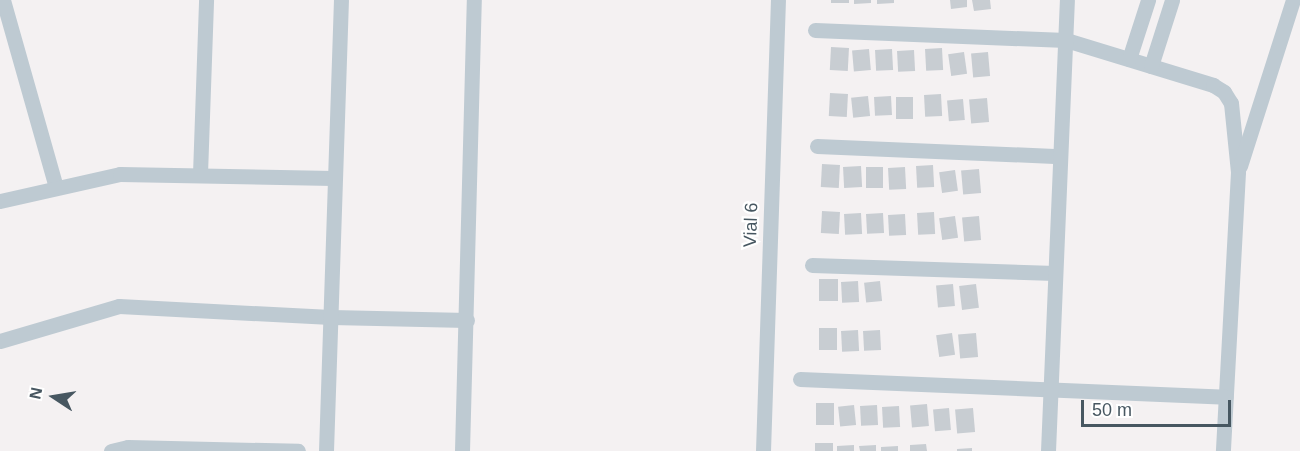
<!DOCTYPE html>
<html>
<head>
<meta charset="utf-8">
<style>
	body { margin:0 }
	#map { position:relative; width:1300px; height:451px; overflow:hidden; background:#f4f1f2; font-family:Arial,sans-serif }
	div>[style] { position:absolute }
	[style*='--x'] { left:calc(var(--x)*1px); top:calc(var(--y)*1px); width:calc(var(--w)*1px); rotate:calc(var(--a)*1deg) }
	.building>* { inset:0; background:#c8cdd2; transform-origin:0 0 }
	.minor>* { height:15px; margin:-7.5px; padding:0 7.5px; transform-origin:7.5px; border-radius:7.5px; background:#becad2 }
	span { translate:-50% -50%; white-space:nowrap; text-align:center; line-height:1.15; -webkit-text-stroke:4.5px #fff; paint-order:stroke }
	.street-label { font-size:18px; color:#475761 }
	.north { position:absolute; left:24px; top:367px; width:60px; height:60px; -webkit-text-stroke:4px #fff; paint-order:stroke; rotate:282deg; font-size:16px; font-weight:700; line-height:24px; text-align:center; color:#475761 }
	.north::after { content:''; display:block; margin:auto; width:21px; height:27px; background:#475761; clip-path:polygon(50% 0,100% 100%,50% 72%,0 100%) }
	.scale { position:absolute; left:1081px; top:400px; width:150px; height:27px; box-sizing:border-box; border:3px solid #475761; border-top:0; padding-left:8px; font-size:18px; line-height:21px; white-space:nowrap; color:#475761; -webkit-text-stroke:4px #fff; paint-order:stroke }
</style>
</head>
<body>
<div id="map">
	<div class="building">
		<div style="left:831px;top:0;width:18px;height:3px"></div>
		<div style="clip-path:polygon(854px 0,871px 0,871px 3px,854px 4px)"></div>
		<div style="clip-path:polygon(877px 0,894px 0,894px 3px,877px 4px)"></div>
		<div style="clip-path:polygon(950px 0,967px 0,967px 7px,951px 9px)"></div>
		<div style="clip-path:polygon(972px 0,990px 0,991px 9px,974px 11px)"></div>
		<div style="left:831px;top:47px;width:18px;height:23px;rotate:3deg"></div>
		<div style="left:942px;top:48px;width:22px;height:17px;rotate:87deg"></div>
		<div style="left:869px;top:49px;width:21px;height:17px;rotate:85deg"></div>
		<div style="left:892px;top:49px;width:21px;height:17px;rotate:87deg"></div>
		<div style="left:914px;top:50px;width:21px;height:17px;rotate:87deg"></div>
		<div style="left:964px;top:52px;width:22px;height:16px;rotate:82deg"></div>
		<div style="left:988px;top:52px;width:24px;height:17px;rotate:85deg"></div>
		<div style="left:830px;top:93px;width:18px;height:23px;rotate:3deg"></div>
		<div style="left:941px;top:94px;width:22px;height:17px;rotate:87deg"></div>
		<div style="left:868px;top:96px;width:20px;height:17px;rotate:84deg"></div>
		<div style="left:891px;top:96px;width:19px;height:17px;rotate:87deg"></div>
		<div style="left:896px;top:97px;width:17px;height:22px"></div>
		<div style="left:987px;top:98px;width:24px;height:18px;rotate:85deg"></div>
		<div style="left:963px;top:99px;width:21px;height:16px;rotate:85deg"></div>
		<div style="left:822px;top:164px;width:18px;height:23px;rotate:3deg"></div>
		<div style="left:933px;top:165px;width:22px;height:17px;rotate:87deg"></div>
		<div style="left:861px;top:166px;width:21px;height:18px;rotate:87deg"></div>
		<div style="left:866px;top:167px;width:17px;height:21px"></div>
		<div style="left:905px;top:167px;width:22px;height:17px;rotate:87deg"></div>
		<div style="left:979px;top:169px;width:24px;height:18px;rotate:85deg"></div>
		<div style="left:955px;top:170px;width:21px;height:16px;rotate:82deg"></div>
		<div style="left:822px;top:211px;width:18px;height:22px;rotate:3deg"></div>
		<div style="left:934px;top:212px;width:22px;height:17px;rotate:87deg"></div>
		<div style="left:861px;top:213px;width:21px;height:17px;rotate:87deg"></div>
		<div style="left:883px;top:213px;width:20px;height:17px;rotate:87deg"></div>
		<div style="left:905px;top:214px;width:21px;height:17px;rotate:87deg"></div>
		<div style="left:955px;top:216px;width:22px;height:16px;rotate:82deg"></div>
		<div style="left:979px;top:216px;width:24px;height:17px;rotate:85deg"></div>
		<div style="left:819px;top:279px;width:19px;height:22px"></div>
		<div style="left:858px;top:281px;width:21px;height:17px;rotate:87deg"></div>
		<div style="left:880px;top:281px;width:20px;height:16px;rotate:84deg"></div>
		<div style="left:953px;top:284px;width:22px;height:17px;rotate:85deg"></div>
		<div style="left:976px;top:284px;width:24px;height:17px;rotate:83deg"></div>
		<div style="left:819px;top:328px;width:18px;height:22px"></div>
		<div style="left:858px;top:330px;width:21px;height:17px;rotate:87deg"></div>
		<div style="left:880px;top:330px;width:20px;height:17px;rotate:87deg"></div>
		<div style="left:952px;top:333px;width:22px;height:16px;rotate:82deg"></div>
		<div style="left:976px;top:333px;width:24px;height:18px;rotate:85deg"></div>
		<div style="left:816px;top:403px;width:18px;height:22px"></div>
		<div style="left:927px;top:404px;width:22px;height:17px;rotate:85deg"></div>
		<div style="left:854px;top:405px;width:20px;height:16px;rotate:84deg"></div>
		<div style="left:877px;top:405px;width:20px;height:17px;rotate:87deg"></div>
		<div style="left:899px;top:406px;width:21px;height:17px;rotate:87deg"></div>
		<div style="left:949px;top:408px;width:22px;height:16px;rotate:85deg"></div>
		<div style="left:973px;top:408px;width:24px;height:18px;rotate:85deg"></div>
		<div style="left:815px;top:443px;width:18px;height:8px"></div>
		<div style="clip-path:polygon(926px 444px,927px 451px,910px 451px,910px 445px)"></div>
		<div style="clip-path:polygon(854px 445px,854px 451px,837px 451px,837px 446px)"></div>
		<div style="clip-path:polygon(876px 445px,876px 451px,860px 451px,859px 446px)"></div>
		<div style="clip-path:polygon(898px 446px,898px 451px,881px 451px,881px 447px)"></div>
		<div style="clip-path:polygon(972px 448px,972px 451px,957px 451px,957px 449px)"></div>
	</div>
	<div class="minor">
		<div style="--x:3;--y:0;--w:194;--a:74.2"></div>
		<div style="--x:815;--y:30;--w:251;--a:2.3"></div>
		<div style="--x:1066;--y:40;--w:154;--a:17"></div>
		<div style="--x:1213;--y:85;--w:13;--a:32"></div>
		<div style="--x:1224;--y:92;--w:13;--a:58"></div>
		<div style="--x:1231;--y:103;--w:69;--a:84.2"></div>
		<div style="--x:1238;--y:172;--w:279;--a:93.1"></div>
		<div style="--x:1129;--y:59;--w:62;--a:-72.1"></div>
		<div style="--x:1151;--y:66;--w:69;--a:-72.3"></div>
		<div style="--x:817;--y:146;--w:243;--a:2.4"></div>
		<div style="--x:1240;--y:166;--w:174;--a:-72.3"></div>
		<div style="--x:200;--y:174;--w:174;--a:-88"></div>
		<div style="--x:0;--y:201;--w:123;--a:-12.7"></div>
		<div style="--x:120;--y:174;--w:213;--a:1.1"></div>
		<div style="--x:812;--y:265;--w:243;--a:1.9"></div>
		<div style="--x:0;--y:341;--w:124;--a:-16.4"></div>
		<div style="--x:119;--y:306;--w:212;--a:3"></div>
		<div style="--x:331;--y:317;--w:136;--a:1.3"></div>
		<div style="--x:800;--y:379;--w:426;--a:2.4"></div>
		<div style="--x:111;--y:451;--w:17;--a:-13"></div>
		<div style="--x:128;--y:447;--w:170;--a:1.3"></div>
		<div style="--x:326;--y:451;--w:451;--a:-88.1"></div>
		<div style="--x:462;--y:451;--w:451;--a:-88.5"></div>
		<div style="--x:763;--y:451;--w:451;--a:-88.1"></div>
		<div style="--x:1048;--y:451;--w:451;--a:-87.6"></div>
	</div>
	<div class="street-label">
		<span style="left:751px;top:225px;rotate:-88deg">Vial 6</span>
	</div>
	<div class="north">N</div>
	<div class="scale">50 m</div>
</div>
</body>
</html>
